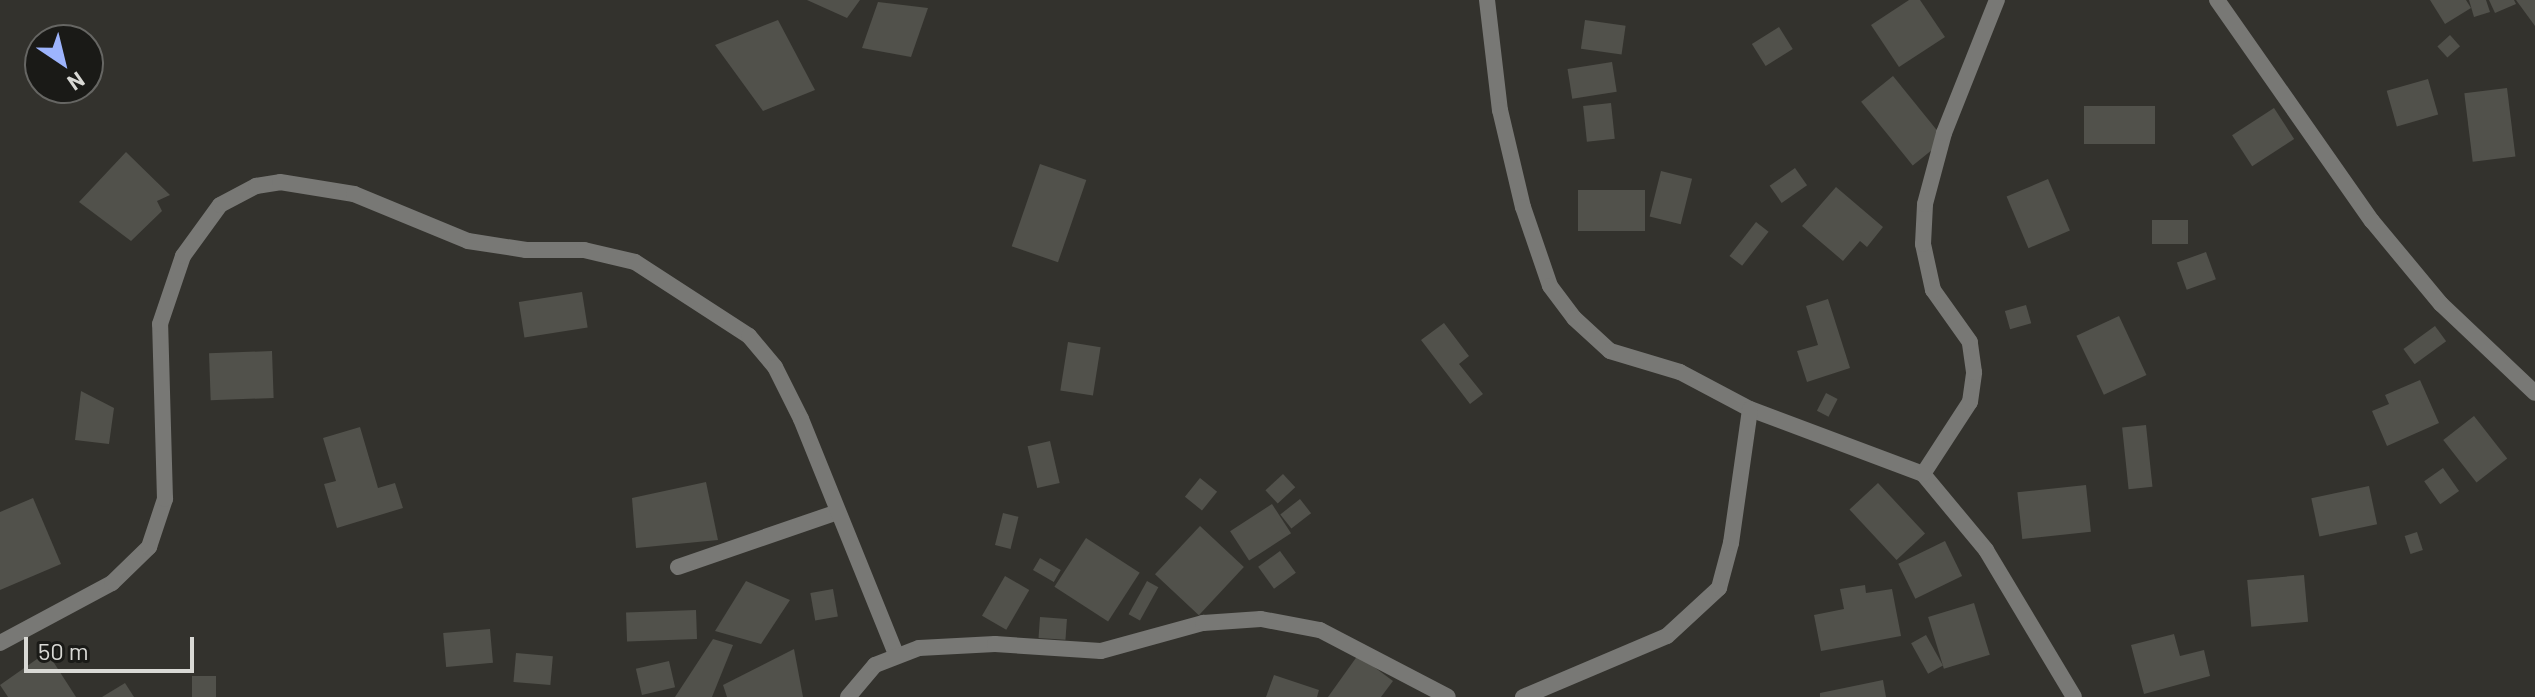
<!DOCTYPE html>
<html>
<head>
<meta charset="utf-8">
<style>
	body { margin:0 }
	#map { position:relative; width:2535px; height:697px; overflow:hidden; background:#33322d; font-family:Barlow,sans-serif }
	div>[style] { position:absolute }
	[style*='--x'] { left:calc(var(--x)*1px); top:calc(var(--y)*1px); width:calc(var(--w)*1px); rotate:calc(var(--a)*1deg) }
	.building>* { inset:0; background:#51514b; transform-origin:0 0 }
	.street>* { height:16px; margin:-8px; padding:0 8px; transform-origin:8px; border-radius:8px; background:#787875 }
	span { translate:-50% -50%; white-space:nowrap; text-align:center; line-height:1.15; -webkit-text-stroke:6px #1a1a17; paint-order:stroke }
	.north { position:absolute; left:24px; top:24px; width:80px; height:80px; box-sizing:border-box; background:#1a1a17; border:2px solid #666663; border-radius:50%; rotate:145deg; font-size:22px; font-weight:700; line-height:32px; text-align:center; color:#d9d9d5 }
	.north::after { content:''; display:block; margin:auto; width:28px; height:36px; background:#9db4fd; clip-path:polygon(50% 0,100% 100%,50% 72%,0 100%) }
	.scale { position:absolute; left:24px; top:637px; width:170px; height:36px; box-sizing:border-box; border:4px solid #d9d9d5; border-top:0; padding-left:10px; font-size:24px; line-height:28px; white-space:nowrap; color:#d9d9d5; -webkit-text-stroke:6px #1a1a17; paint-order:stroke }
</style>
</head>
<body>
<div id="map">
	<div class="building">
		<div style="clip-path:polygon(807px 0,860px 0,847px 18px)"></div>
		<div style="clip-path:polygon(1909px 0,1920px 0,1945px 37px,1899px 67px,1871px 25px)"></div>
		<div style="clip-path:polygon(2430px 0,2466px 0,2471px 8px,2445px 24px)"></div>
		<div style="clip-path:polygon(2469px 0,2486px 0,2490px 12px,2474px 17px)"></div>
		<div style="clip-path:polygon(2489px 0,2514px 0,2516px 4px,2495px 13px)"></div>
		<div style="clip-path:polygon(2516px 0,2535px 0,2535px 26px)"></div>
		<div style="clip-path:polygon(878px 2px,928px 8px,911px 57px,862px 48px)"></div>
		<div style="clip-path:polygon(778px 20px,815px 90px,763px 111px,715px 45px)"></div>
		<div style="left:1585px;top:20px;width:41px;height:29px;rotate:8deg"></div>
		<div style="left:1779px;top:27px;width:26px;height:32px;rotate:58deg"></div>
		<div style="left:2450px;top:35px;width:15px;height:17px;rotate:48deg"></div>
		<div style="left:1612px;top:62px;width:30px;height:45px;rotate:81deg"></div>
		<div style="left:1893px;top:76px;width:82px;height:41px;rotate:51deg"></div>
		<div style="left:2428px;top:79px;width:37px;height:43px;rotate:74deg"></div>
		<div style="left:2507px;top:88px;width:69px;height:43px;rotate:83deg"></div>
		<div style="left:1611px;top:103px;width:36px;height:28px;rotate:84deg"></div>
		<div style="left:2155px;top:106px;width:38px;height:71px;rotate:90deg"></div>
		<div style="left:2274px;top:108px;width:37px;height:50px;rotate:57deg"></div>
		<div style="clip-path:polygon(126px 152px,170px 195px,157px 201px,162px 211px,131px 241px,79px 202px)"></div>
		<div style="left:1040px;top:164px;width:49px;height:87px;rotate:19deg"></div>
		<div style="left:1795px;top:168px;width:21px;height:31px;rotate:55deg"></div>
		<div style="left:1661px;top:171px;width:32px;height:47px;rotate:14deg"></div>
		<div style="left:2048px;top:179px;width:56px;height:45px;rotate:67deg"></div>
		<div style="clip-path:polygon(1836px 187px,1883px 227px,1867px 247px,1860px 241px,1843px 261px,1802px 226px)"></div>
		<div style="left:1578px;top:190px;width:67px;height:41px"></div>
		<div style="left:2188px;top:220px;width:24px;height:36px;rotate:90deg"></div>
		<div style="left:1756px;top:222px;width:16px;height:43px;rotate:38deg"></div>
		<div style="left:2206px;top:252px;width:29px;height:31px;rotate:70deg"></div>
		<div style="left:582px;top:292px;width:36px;height:64px;rotate:81deg"></div>
		<div style="clip-path:polygon(1828px 299px,1850px 368px,1807px 382px,1797px 351px,1818px 345px,1806px 306px)"></div>
		<div style="left:2026px;top:305px;width:19px;height:22px;rotate:74deg"></div>
		<div style="left:2119px;top:316px;width:65px;height:47px;rotate:65deg"></div>
		<div style="clip-path:polygon(1444px 323px,1469px 356px,1459px 364px,1483px 394px,1470px 404px,1421px 340px)"></div>
		<div style="left:2435px;top:326px;width:19px;height:39px;rotate:54deg"></div>
		<div style="left:1068px;top:342px;width:33px;height:49px;rotate:9deg"></div>
		<div style="left:272px;top:351px;width:47px;height:63px;rotate:88deg"></div>
		<div style="clip-path:polygon(2420px 380px,2439px 423px,2387px 446px,2372px 411px,2389px 404px,2385px 395px)"></div>
		<div style="clip-path:polygon(81px 391px,114px 408px,109px 444px,75px 440px)"></div>
		<div style="left:1826px;top:393px;width:13px;height:20px;rotate:27deg"></div>
		<div style="left:2474px;top:416px;width:54px;height:39px;rotate:52deg"></div>
		<div style="left:2146px;top:425px;width:62px;height:24px;rotate:84deg"></div>
		<div style="clip-path:polygon(360px 427px,378px 488px,395px 483px,403px 508px,337px 528px,324px 484px,336px 481px,323px 438px)"></div>
		<div style="left:1050px;top:441px;width:43px;height:23px;rotate:77deg"></div>
		<div style="left:2443px;top:468px;width:28px;height:23px;rotate:55deg"></div>
		<div style="left:1283px;top:474px;width:18px;height:24px;rotate:47deg"></div>
		<div style="left:1200px;top:478px;width:22px;height:24px;rotate:39deg"></div>
		<div style="clip-path:polygon(706px 482px,718px 540px,636px 548px,632px 498px)"></div>
		<div style="left:1878px;top:483px;width:69px;height:39px;rotate:47deg"></div>
		<div style="left:2086px;top:485px;width:47px;height:69px;rotate:84deg"></div>
		<div style="left:2369px;top:486px;width:39px;height:59px;rotate:78deg"></div>
		<div style="clip-path:polygon(33px 498px,61px 564px,0 590px,0 512px)"></div>
		<div style="left:1300px;top:499px;width:18px;height:25px;rotate:52deg"></div>
		<div style="left:1272px;top:504px;width:35px;height:50px;rotate:57deg"></div>
		<div style="left:1003px;top:513px;width:16px;height:33px;rotate:14deg"></div>
		<div style="left:1200px;top:526px;width:60px;height:66px;rotate:43deg"></div>
		<div style="left:2417px;top:532px;width:19px;height:13px;rotate:72deg"></div>
		<div style="left:1086px;top:538px;width:64px;height:58px;rotate:33deg"></div>
		<div style="left:1945px;top:541px;width:39px;height:52px;rotate:64deg"></div>
		<div style="left:1280px;top:551px;width:27px;height:27px;rotate:54deg"></div>
		<div style="left:1040px;top:558px;width:24px;height:14px;rotate:30deg"></div>
		<div style="left:2304px;top:575px;width:47px;height:57px;rotate:85deg"></div>
		<div style="left:1005px;top:576px;width:28px;height:46px;rotate:30deg"></div>
		<div style="clip-path:polygon(746px 581px,790px 600px,761px 644px,715px 631px)"></div>
		<div style="left:1147px;top:581px;width:13px;height:38px;rotate:29deg"></div>
		<div style="clip-path:polygon(1865px 585px,1866px 593px,1892px 589px,1901px 636px,1821px 651px,1814px 615px,1844px 609px,1840px 589px)"></div>
		<div style="left:833px;top:589px;width:28px;height:23px;rotate:80deg"></div>
		<div style="left:1974px;top:603px;width:54px;height:48px;rotate:73deg"></div>
		<div style="left:696px;top:610px;width:29px;height:70px;rotate:88deg"></div>
		<div style="left:1040px;top:617px;width:27px;height:21px;rotate:4deg"></div>
		<div style="left:490px;top:629px;width:34px;height:47px;rotate:85deg"></div>
		<div style="clip-path:polygon(2174px 634px,2180px 656px,2204px 650px,2210px 676px,2144px 694px,2131px 645px)"></div>
		<div style="left:1926px;top:635px;width:35px;height:17px;rotate:61deg"></div>
		<div style="clip-path:polygon(713px 639px,733px 645px,712px 697px,675px 697px)"></div>
		<div style="clip-path:polygon(794px 649px,803px 697px,727px 697px,723px 685px)"></div>
		<div style="clip-path:polygon(47px 652px,76px 697px,8px 697px,0 685px)"></div>
		<div style="left:516px;top:653px;width:37px;height:29px;rotate:5deg"></div>
		<div style="clip-path:polygon(1358px 655px,1393px 681px,1381px 697px,1328px 697px)"></div>
		<div style="left:669px;top:661px;width:27px;height:34px;rotate:77deg"></div>
		<div style="clip-path:polygon(1274px 675px,1319px 690px,1317px 697px,1266px 697px)"></div>
		<div style="left:192px;top:676px;width:24px;height:21px"></div>
		<div style="clip-path:polygon(1883px 680px,1886px 697px,1820px 697px,1820px 693px)"></div>
		<div style="clip-path:polygon(125px 683px,134px 697px,102px 697px)"></div>
	</div>
	<div class="street">
		<div style="--x:1487;--y:0;--w:111;--a:83.3"></div>
		<div style="--x:1500;--y:110;--w:100;--a:76.7"></div>
		<div style="--x:1523;--y:207;--w:83;--a:71.1"></div>
		<div style="--x:1550;--y:286;--w:40;--a:53"></div>
		<div style="--x:1574;--y:318;--w:49;--a:42.5"></div>
		<div style="--x:1610;--y:351;--w:73;--a:16.7"></div>
		<div style="--x:1680;--y:372;--w:79;--a:27.9"></div>
		<div style="--x:1750;--y:409;--w:185;--a:20.6"></div>
		<div style="--x:1923;--y:474;--w:99;--a:50.3"></div>
		<div style="--x:1986;--y:550;--w:171;--a:59.1"></div>
		<div style="--x:2217;--y:0;--w:270;--a:55"></div>
		<div style="--x:2372;--y:221;--w:108;--a:50.3"></div>
		<div style="--x:2441;--y:304;--w:129;--a:43.4"></div>
		<div style="--x:1923;--y:474;--w:86;--a:-56.9"></div>
		<div style="--x:1970;--y:402;--w:30;--a:-82"></div>
		<div style="--x:1974;--y:372;--w:30;--a:-98"></div>
		<div style="--x:1970;--y:342;--w:64;--a:-125.4"></div>
		<div style="--x:1933;--y:290;--w:47;--a:-102.3"></div>
		<div style="--x:1923;--y:244;--w:40;--a:-87.1"></div>
		<div style="--x:1925;--y:204;--w:73;--a:-75"></div>
		<div style="--x:1944;--y:133;--w:143;--a:-68.3"></div>
		<div style="--x:678;--y:567;--w:169;--a:-19"></div>
		<div style="--x:0;--y:643;--w:127;--a:-28.2"></div>
		<div style="--x:112;--y:583;--w:52;--a:-44.2"></div>
		<div style="--x:149;--y:547;--w:51;--a:-71.6"></div>
		<div style="--x:165;--y:499;--w:175;--a:-91.6"></div>
		<div style="--x:160;--y:324;--w:72;--a:-71.3"></div>
		<div style="--x:183;--y:256;--w:63;--a:-54"></div>
		<div style="--x:220;--y:205;--w:41;--a:-27.8"></div>
		<div style="--x:256;--y:186;--w:24;--a:-9"></div>
		<div style="--x:280;--y:182;--w:75;--a:9.2"></div>
		<div style="--x:354;--y:194;--w:123;--a:22.4"></div>
		<div style="--x:468;--y:241;--w:59;--a:8.8"></div>
		<div style="--x:526;--y:250;--w:58;--a:0"></div>
		<div style="--x:584;--y:250;--w:52;--a:13.2"></div>
		<div style="--x:635;--y:262;--w:136;--a:33"></div>
		<div style="--x:749;--y:336;--w:40;--a:50"></div>
		<div style="--x:775;--y:367;--w:58;--a:63.4"></div>
		<div style="--x:801;--y:419;--w:253;--a:68"></div>
		<div style="--x:848;--y:697;--w:42;--a:-49.8"></div>
		<div style="--x:875;--y:665;--w:47;--a:-21.1"></div>
		<div style="--x:919;--y:648;--w:76;--a:-3"></div>
		<div style="--x:995;--y:644;--w:106;--a:3.8"></div>
		<div style="--x:1101;--y:651;--w:106;--a:-15.4"></div>
		<div style="--x:1203;--y:623;--w:58;--a:-3.9"></div>
		<div style="--x:1261;--y:619;--w:60;--a:10.6"></div>
		<div style="--x:1320;--y:630;--w:144;--a:27.6"></div>
		<div style="--x:1523;--y:697;--w:156;--a:-23"></div>
		<div style="--x:1667;--y:636;--w:71;--a:-42.7"></div>
		<div style="--x:1719;--y:588;--w:47;--a:-75.1"></div>
		<div style="--x:1731;--y:543;--w:135;--a:-81.9"></div>
	</div>
	<div class="north">N</div>
	<div class="scale">50 m</div>
</div>
</body>
</html>
